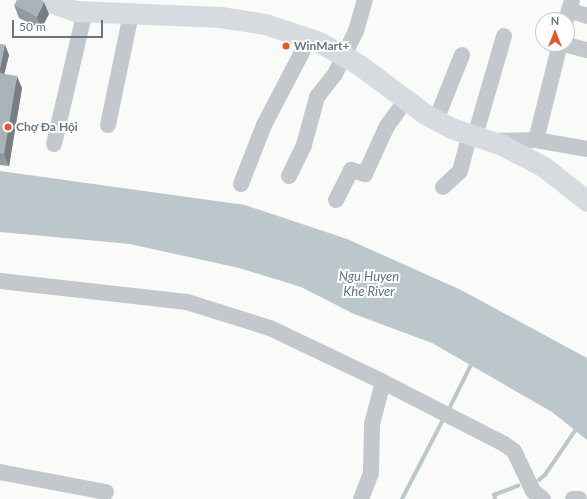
<!DOCTYPE html>
<html>
<head>
<meta charset="utf-8">
<style>
	body { margin:0 }
	#map { position:relative; width:587px; height:499px; overflow:hidden; background:#fafaf8; font-family:Lato,sans-serif }
	div>[style] { position:absolute }
	[style*='--x'] { left:calc(var(--x)*1px); top:calc(var(--y)*1px); width:calc(var(--w)*1px); rotate:calc(var(--a)*1deg) }
	.water>* { inset:0; background:#bbc7cb }
	.stream>* { height:3.5px; margin:-1.75px; padding:0 1.75px; transform-origin:1.75px; border-radius:1.75px; background:#bbc7cb }
	.minor>* { height:16px; margin:-8px; padding:0 8px; transform-origin:8px; border-radius:8px; background:#c3c8cc }
	.major>* { height:21px; margin:-10.5px; padding:0 10.5px; transform-origin:10.5px; border-radius:10.5px; background:#d6dbdf }
	.wall>* { inset:0; background:#929a9f }
	.shaded-wall>* { inset:0; background:#777d82 }
	.building>* { inset:0; background:#aab3b9 }
	.dots>* { width:11px; height:11px; translate:-50% -50%; box-sizing:border-box; border:2px solid #fff; border-radius:50% }
	span { translate:-50% -50%; white-space:nowrap; text-align:center; line-height:1.15; -webkit-text-stroke:4px #fff; paint-order:stroke }
	.poi-label { font-size:12px; color:#657683; font-weight:700 }
	.left { translate:0 -50%; text-align:left }
	.water-label { font-size:13px; color:#60757c; font-style:italic }
	.north { position:absolute; left:535px; top:12px; width:40px; height:40px; box-sizing:border-box; background:#fff; border:1px solid #c1c8cd; border-radius:50%; rotate:0deg; font-size:11px; font-weight:700; line-height:16px; text-align:center; color:#657683 }
	.north::after { content:''; display:block; margin:auto; width:14px; height:18px; background:#e4572e; clip-path:polygon(50% 0,100% 100%,50% 72%,0 100%) }
	.scale { position:absolute; left:12px; top:20px; width:91px; height:18px; box-sizing:border-box; border:2px solid #657683; border-top:0; padding-left:5px; font-size:12px; line-height:14px; white-space:nowrap; color:#657683; -webkit-text-stroke:3px #fff; paint-order:stroke }
</style>
</head>
<body>
<div id="map">
	<div class="water">
		<div style="clip-path:polygon(0 171px,245px 205px,347px 239px,461px 290px,587px 358px,587px 440px,552px 412px,432px 343px,354px 314px,301px 287px,239px 268px,130px 244px,0 232px)"></div>
	</div>
	<div class="stream">
		<div style="--x:448;--y:411;--w:54;--a:-63.4"></div>
		<div style="--x:539;--y:480;--w:8;--a:-40"></div>
		<div style="--x:545;--y:475;--w:57;--a:-55.8"></div>
		<div style="--x:402;--y:499;--w:91;--a:-62.6"></div>
		<div style="--x:495;--y:499;--w:4;--a:-104"></div>
		<div style="--x:494;--y:495;--w:26;--a:-21"></div>
	</div>
	<div class="minor">
		<div style="--x:569;--y:10;--w:19;--a:18"></div>
		<div style="--x:566;--y:20;--w:21;--a:-73"></div>
		<div style="--x:564;--y:44;--w:24;--a:15"></div>
		<div style="--x:436;--y:120;--w:70;--a:-68.2"></div>
		<div style="--x:108;--y:125;--w:113;--a:-78.3"></div>
		<div style="--x:475;--y:136;--w:104;--a:-73.8"></div>
		<div style="--x:536;--y:140;--w:52;--a:10"></div>
		<div style="--x:493;--y:141;--w:43;--a:-1.3"></div>
		<div style="--x:536;--y:140;--w:99;--a:-76"></div>
		<div style="--x:54;--y:144;--w:137;--a:-76.9"></div>
		<div style="--x:289;--y:176;--w:34;--a:-64"></div>
		<div style="--x:304;--y:145;--w:50;--a:-74.8"></div>
		<div style="--x:317;--y:97;--w:29;--a:-52"></div>
		<div style="--x:335;--y:74;--w:48;--a:-64"></div>
		<div style="--x:356;--y:31;--w:32;--a:-74"></div>
		<div style="--x:241;--y:184;--w:63;--a:-68.7"></div>
		<div style="--x:264;--y:125;--w:97;--a:-62.4"></div>
		<div style="--x:443;--y:187;--w:23;--a:-43"></div>
		<div style="--x:460;--y:171;--w:38;--a:-75"></div>
		<div style="--x:336;--y:200;--w:34;--a:-63"></div>
		<div style="--x:351;--y:170;--w:15;--a:16"></div>
		<div style="--x:365;--y:174;--w:53;--a:-65.4"></div>
		<div style="--x:387;--y:126;--w:32;--a:-54"></div>
		<div style="--x:0;--y:281;--w:188;--a:6.4"></div>
		<div style="--x:187;--y:302;--w:87;--a:17.4"></div>
		<div style="--x:270;--y:328;--w:125;--a:25.5"></div>
		<div style="--x:383;--y:382;--w:136;--a:27.1"></div>
		<div style="--x:504;--y:444;--w:12;--a:35"></div>
		<div style="--x:514;--y:451;--w:44;--a:64.6"></div>
		<div style="--x:533;--y:491;--w:13;--a:39"></div>
		<div style="--x:0;--y:472;--w:108;--a:10.7"></div>
		<div style="--x:361;--y:499;--w:28;--a:-69"></div>
		<div style="--x:371;--y:473;--w:49;--a:-88.8"></div>
		<div style="--x:372;--y:424;--w:43;--a:-75.3"></div>
		<div style="--x:573;--y:499;--w:6;--a:0"></div>
	</div>
	<div class="major">
		<div style="--x:45;--y:0;--w:33;--a:20"></div>
		<div style="--x:76;--y:11;--w:144;--a:2.4"></div>
		<div style="--x:220;--y:17;--w:46;--a:8.8"></div>
		<div style="--x:265;--y:24;--w:57;--a:18.4"></div>
		<div style="--x:319;--y:42;--w:45;--a:29.4"></div>
		<div style="--x:358;--y:64;--w:84;--a:36.7"></div>
		<div style="--x:425;--y:114;--w:30;--a:28"></div>
		<div style="--x:451;--y:128;--w:54;--a:18.4"></div>
		<div style="--x:502;--y:145;--w:47;--a:27.6"></div>
		<div style="--x:544;--y:167;--w:55;--a:38.3"></div>
	</div>
	<div class="wall">
		<div style="clip-path:polygon(14px 5px,49px 14px,41px 29px,19px 18px)"></div>
		<div style="clip-path:polygon(0 44px,5px 45px,9px 55px,4px 74px,22px 88px,9px 166px,0 165px)"></div>
	</div>
	<div class="shaded-wall">
		<div style="clip-path:polygon(44px 2px,49px 14px,41px 29px,37px 17px)"></div>
		<div style="clip-path:polygon(5px 45px,9px 55px,3px 79px,0 69px)"></div>
		<div style="clip-path:polygon(17px 76px,22px 88px,9px 166px,4px 154px)"></div>
	</div>
	<div class="building">
		<div style="clip-path:polygon(17px 0,41px 0,44px 2px,37px 17px,14px 5px)"></div>
		<div style="clip-path:polygon(0 44px,5px 45px,0 69px)"></div>
		<div style="clip-path:polygon(0 73px,17px 76px,4px 154px,0 153px)"></div>
	</div>
	<div class="dots">
		<div style="left:286px;top:46px;background:#e4572e"></div>
		<div style="left:8px;top:127px;background:#e4572e"></div>
	</div>
	<div class="poi-label">
		<span class="left" style="left:294px;top:46px">WinMart+</span>
		<span class="left" style="left:16px;top:127px">Chợ Đa Hội</span>
	</div>
	<div class="water-label">
		<span style="left:369px;top:284px">Ngu Huyen<br>Khe River</span>
	</div>
	<div class="north">N</div>
	<div class="scale">50 m</div>
</div>
</body>
</html>
